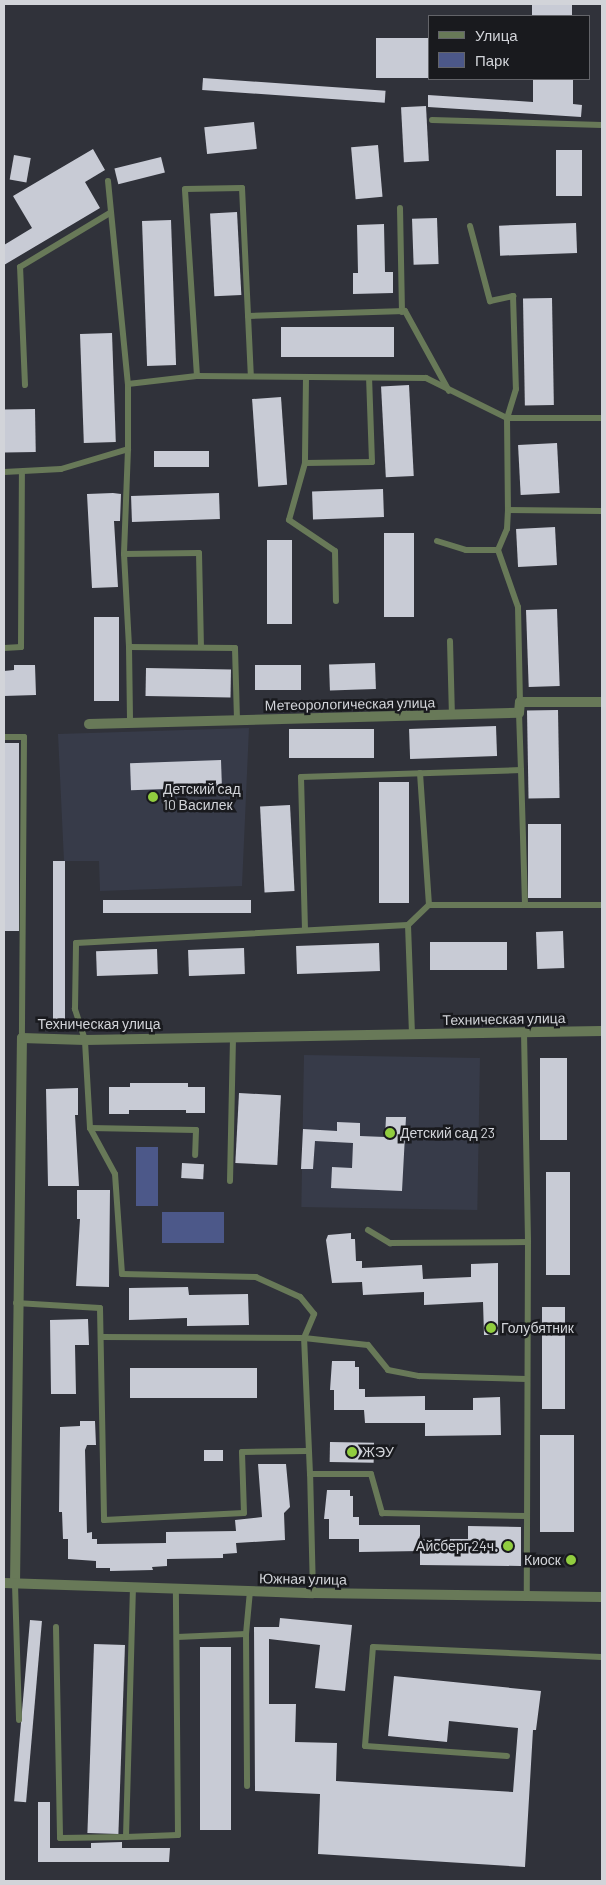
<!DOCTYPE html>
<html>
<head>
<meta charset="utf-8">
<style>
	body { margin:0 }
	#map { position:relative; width:606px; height:1885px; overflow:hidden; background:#30323a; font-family:Barlow,sans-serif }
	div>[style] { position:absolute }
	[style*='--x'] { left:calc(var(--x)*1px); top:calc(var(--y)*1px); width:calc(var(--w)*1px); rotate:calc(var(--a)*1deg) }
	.built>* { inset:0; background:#373b49; transform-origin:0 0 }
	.green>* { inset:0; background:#4c5889; transform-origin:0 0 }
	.building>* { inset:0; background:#c8cbd5; transform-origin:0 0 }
	.service>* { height:6px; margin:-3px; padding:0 3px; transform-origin:3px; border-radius:3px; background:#687958 }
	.minor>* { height:10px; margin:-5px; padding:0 5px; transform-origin:5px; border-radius:5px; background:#687958 }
	.tertiary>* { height:10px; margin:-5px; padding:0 5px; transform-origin:5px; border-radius:5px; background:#687958 }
	.dots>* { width:14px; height:14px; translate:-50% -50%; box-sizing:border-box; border:2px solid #191a1e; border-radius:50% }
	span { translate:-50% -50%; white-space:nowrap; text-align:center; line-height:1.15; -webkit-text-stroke:5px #191a1e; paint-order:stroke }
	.street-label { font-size:14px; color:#d2d4d9 }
	.poi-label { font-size:14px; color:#d2d4d9 }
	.left { translate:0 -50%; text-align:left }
	.right { translate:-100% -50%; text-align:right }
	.frame { position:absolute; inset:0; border:5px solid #d2d4d9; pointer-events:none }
	.legend { position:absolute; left:428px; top:15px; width:162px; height:65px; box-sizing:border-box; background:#191a1e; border:1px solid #636469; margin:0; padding:6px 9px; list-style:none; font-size:15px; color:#d2d4d9 }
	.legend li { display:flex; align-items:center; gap:10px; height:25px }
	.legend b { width:25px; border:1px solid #636469 }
</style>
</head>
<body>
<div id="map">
	<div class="built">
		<div style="clip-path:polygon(249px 728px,242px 886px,100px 891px,99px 861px,64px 861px,58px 734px)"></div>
		<div style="left:304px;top:1055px;width:176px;height:152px;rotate:1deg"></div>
	</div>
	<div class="green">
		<div style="left:136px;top:1147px;width:22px;height:59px"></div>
		<div style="left:162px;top:1212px;width:62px;height:31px"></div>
	</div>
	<div class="building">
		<div style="left:532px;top:4px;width:40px;height:12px"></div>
		<div style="left:430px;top:38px;width:40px;height:54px;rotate:90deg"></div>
		<div style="left:203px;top:78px;width:183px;height:12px;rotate:4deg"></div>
		<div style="clip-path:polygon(533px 79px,573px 79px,573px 104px,582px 105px,581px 117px,428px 107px,428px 95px,533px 102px)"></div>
		<div style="left:426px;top:106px;width:55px;height:25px;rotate:87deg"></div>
		<div style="left:254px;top:122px;width:27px;height:50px;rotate:84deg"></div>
		<div style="left:378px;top:145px;width:52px;height:27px;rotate:85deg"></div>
		<div style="clip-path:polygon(93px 149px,105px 170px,85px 182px,100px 208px,4px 265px,4px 245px,32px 228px,13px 196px)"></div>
		<div style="left:556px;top:150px;width:26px;height:46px"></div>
		<div style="left:14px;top:155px;width:17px;height:25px;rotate:10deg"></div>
		<div style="left:161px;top:157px;width:16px;height:48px;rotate:76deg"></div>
		<div style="left:237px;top:212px;width:83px;height:27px;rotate:87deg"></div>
		<div style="left:437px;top:218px;width:46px;height:25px;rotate:88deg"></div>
		<div style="left:171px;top:220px;width:145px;height:29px;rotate:88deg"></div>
		<div style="left:576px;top:223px;width:30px;height:77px;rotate:88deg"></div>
		<div style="clip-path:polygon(384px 224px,385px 272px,393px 272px,393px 293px,353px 294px,353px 273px,358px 273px,357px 225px)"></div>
		<div style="left:552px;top:298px;width:107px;height:29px;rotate:89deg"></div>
		<div style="left:394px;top:327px;width:30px;height:113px;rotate:90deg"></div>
		<div style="left:112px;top:333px;width:109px;height:32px;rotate:88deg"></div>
		<div style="left:409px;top:385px;width:91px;height:28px;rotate:87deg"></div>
		<div style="left:281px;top:397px;width:88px;height:29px;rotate:86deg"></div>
		<div style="left:35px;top:409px;width:43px;height:31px;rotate:89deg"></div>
		<div style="left:557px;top:443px;width:50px;height:39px;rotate:87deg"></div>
		<div style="left:154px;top:451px;width:55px;height:16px"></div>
		<div style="left:383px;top:489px;width:28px;height:71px;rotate:88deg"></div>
		<div style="clip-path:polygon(113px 493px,121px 494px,120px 521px,114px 521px,118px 587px,92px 588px,87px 494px)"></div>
		<div style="left:219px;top:493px;width:26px;height:88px;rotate:88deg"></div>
		<div style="left:555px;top:527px;width:38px;height:39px;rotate:87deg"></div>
		<div style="left:384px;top:533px;width:30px;height:84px"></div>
		<div style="left:267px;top:540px;width:25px;height:84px"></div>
		<div style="left:557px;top:609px;width:77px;height:31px;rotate:88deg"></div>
		<div style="left:94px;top:617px;width:25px;height:84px"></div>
		<div style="left:375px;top:663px;width:26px;height:46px;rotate:88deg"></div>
		<div style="clip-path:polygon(14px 665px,35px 665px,36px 695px,4px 696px,4px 671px,14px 670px)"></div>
		<div style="left:301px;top:665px;width:25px;height:46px;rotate:90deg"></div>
		<div style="left:146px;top:668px;width:85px;height:28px;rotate:1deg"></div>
		<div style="left:558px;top:710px;width:88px;height:31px;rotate:89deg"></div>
		<div style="left:496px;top:726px;width:30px;height:87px;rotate:88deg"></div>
		<div style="left:289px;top:729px;width:85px;height:29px"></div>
		<div style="left:4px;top:743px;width:15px;height:188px"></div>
		<div style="left:221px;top:760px;width:27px;height:91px;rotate:88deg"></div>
		<div style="left:379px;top:782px;width:30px;height:121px"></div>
		<div style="left:290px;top:805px;width:86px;height:30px;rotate:87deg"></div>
		<div style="left:528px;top:824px;width:33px;height:74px"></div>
		<div style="left:53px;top:861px;width:12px;height:164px"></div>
		<div style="left:251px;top:900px;width:13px;height:148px;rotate:90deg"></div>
		<div style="left:563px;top:931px;width:37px;height:27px;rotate:88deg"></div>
		<div style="left:507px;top:942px;width:28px;height:77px;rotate:90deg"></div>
		<div style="left:379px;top:943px;width:28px;height:83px;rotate:88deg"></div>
		<div style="left:244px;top:948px;width:26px;height:56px;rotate:88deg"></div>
		<div style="left:157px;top:949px;width:25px;height:61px;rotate:88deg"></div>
		<div style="left:540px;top:1058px;width:27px;height:82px"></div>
		<div style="clip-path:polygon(130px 1083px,188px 1083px,188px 1087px,205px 1087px,205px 1113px,186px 1113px,186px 1110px,129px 1110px,129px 1114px,109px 1114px,109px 1087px,130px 1087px)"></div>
		<div style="clip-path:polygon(78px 1088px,78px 1115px,75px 1115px,79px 1186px,48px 1186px,46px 1089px)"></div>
		<div style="left:239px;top:1093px;width:42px;height:70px;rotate:3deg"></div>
		<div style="clip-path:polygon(386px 1117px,406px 1117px,402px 1191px,331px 1188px,332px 1167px,352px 1168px,353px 1143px,315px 1141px,313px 1169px,301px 1169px,303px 1129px,337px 1131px,337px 1122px,360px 1123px,360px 1136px,385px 1137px)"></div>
		<div style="left:182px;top:1163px;width:22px;height:15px;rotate:3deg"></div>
		<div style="left:546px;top:1172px;width:24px;height:103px"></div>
		<div style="clip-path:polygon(77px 1190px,110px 1190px,109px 1287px,76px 1286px,80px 1219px,77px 1219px)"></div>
		<div style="clip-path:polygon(351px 1233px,351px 1239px,355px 1239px,356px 1261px,362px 1261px,362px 1268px,422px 1265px,423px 1279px,471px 1277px,471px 1264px,498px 1263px,498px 1335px,484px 1335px,483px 1302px,424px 1305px,424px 1292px,363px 1295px,362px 1282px,332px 1283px,326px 1240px,328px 1235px)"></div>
		<div style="clip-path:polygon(188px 1287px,189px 1295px,248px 1294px,249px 1325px,187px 1326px,187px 1318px,129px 1320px,129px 1288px)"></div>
		<div style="left:542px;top:1307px;width:23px;height:102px"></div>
		<div style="clip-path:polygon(88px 1319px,89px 1345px,75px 1345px,76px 1394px,51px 1394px,50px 1320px)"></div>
		<div style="clip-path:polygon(332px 1361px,355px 1361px,355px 1367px,359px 1367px,359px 1389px,365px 1389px,365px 1397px,425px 1396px,425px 1410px,473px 1410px,473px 1398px,500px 1397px,501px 1435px,425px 1436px,425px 1423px,365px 1423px,364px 1410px,334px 1410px,334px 1390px,330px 1390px)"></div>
		<div style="left:130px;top:1368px;width:127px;height:30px"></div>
		<div style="clip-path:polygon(80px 1421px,95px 1421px,96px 1445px,87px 1445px,85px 1450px,87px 1533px,92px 1532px,92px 1539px,97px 1539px,97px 1544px,166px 1543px,166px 1532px,236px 1531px,235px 1520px,262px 1517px,258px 1464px,286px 1464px,290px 1507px,284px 1513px,285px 1540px,236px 1543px,237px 1553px,223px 1554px,223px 1558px,167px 1559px,167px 1566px,152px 1567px,153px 1570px,110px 1571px,110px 1568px,96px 1568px,96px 1561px,68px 1559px,68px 1539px,63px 1539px,62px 1512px,59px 1512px,60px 1427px,80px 1426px)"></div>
		<div style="left:540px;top:1435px;width:34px;height:97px"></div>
		<div style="left:330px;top:1442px;width:44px;height:20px;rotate:1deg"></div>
		<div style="left:204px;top:1450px;width:19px;height:11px"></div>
		<div style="clip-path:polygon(327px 1490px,350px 1490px,350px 1496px,353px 1496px,353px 1517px,359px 1517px,359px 1525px,420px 1525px,420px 1539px,468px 1539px,468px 1526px,521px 1527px,521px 1566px,420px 1565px,420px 1551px,359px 1552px,359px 1539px,329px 1539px,329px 1519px,324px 1519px)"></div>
		<div style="clip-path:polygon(280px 1618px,352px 1625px,345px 1691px,315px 1688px,320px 1645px,269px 1639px,269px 1704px,296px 1704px,295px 1742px,337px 1743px,336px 1781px,513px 1792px,518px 1728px,449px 1721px,447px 1742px,388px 1736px,394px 1676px,541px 1691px,536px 1730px,533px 1730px,525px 1867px,318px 1854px,320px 1794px,255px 1791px,254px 1627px,279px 1627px)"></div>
		<div style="left:30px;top:1620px;width:12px;height:182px;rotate:5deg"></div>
		<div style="left:94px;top:1644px;width:31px;height:189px;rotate:2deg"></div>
		<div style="left:200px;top:1647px;width:31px;height:183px"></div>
		<div style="clip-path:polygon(38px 1802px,50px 1802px,50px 1848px,91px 1848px,91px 1843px,122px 1842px,122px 1848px,170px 1848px,169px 1862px,38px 1862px)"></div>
	</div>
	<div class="service">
		<div style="--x:432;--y:120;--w:170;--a:1.7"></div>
		<div style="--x:108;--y:181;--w:204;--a:84.4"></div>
		<div style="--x:400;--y:208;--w:104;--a:88.9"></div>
		<div style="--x:470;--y:226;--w:78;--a:75.1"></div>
		<div style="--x:490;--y:301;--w:24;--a:-12"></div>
		<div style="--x:513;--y:296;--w:93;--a:88.2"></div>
		<div style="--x:516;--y:389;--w:30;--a:107"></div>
		<div style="--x:507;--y:418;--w:92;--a:89.4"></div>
		<div style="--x:248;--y:316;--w:157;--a:-1.8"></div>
		<div style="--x:405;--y:311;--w:91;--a:61.2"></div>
		<div style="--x:197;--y:376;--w:187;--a:-93.7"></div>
		<div style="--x:185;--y:189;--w:57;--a:-1"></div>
		<div style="--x:242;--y:188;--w:188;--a:87.3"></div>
		<div style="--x:306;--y:377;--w:86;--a:90.7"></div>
		<div style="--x:305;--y:463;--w:67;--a:-0.9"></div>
		<div style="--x:372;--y:462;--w:84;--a:-92"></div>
		<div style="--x:25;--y:385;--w:118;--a:-92.4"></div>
		<div style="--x:20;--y:267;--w:105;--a:-31"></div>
		<div style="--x:128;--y:449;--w:105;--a:92.2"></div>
		<div style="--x:124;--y:554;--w:93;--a:86.9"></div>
		<div style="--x:129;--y:647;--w:106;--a:0.5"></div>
		<div style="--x:235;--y:648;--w:72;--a:88.4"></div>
		<div style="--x:305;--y:463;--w:59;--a:105.7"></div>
		<div style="--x:289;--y:520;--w:55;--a:34"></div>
		<div style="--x:335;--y:551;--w:50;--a:88.9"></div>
		<div style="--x:4;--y:472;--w:57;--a:-3"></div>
		<div style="--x:61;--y:469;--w:70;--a:-16.6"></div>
		<div style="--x:128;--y:449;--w:65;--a:-90"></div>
		<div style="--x:128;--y:384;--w:69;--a:-6.6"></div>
		<div style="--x:197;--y:376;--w:229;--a:0.5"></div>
		<div style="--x:426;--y:378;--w:90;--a:26.3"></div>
		<div style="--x:507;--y:418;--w:95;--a:0"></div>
		<div style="--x:437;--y:541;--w:30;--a:17"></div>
		<div style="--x:466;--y:550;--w:32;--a:0"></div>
		<div style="--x:498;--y:550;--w:23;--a:-67"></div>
		<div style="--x:507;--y:529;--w:19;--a:-87"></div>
		<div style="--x:508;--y:510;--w:94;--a:0.6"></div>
		<div style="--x:498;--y:550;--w:60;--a:70.7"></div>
		<div style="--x:518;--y:607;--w:95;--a:88.8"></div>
		<div style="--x:124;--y:554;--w:75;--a:-0.8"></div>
		<div style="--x:199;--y:553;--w:94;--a:88.8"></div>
		<div style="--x:450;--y:641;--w:74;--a:88.5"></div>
		<div style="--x:129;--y:647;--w:76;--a:89.2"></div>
		<div style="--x:4;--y:648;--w:17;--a:-3"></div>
		<div style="--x:21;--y:647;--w:175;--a:-89.7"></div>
		<div style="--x:519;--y:713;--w:57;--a:88"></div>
		<div style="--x:4;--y:737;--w:20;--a:0"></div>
		<div style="--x:24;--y:737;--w:301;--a:90.4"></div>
		<div style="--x:420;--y:773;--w:132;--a:86.1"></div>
		<div style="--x:408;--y:925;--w:29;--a:-44"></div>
		<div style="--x:429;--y:905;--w:173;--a:0"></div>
		<div style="--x:305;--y:930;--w:153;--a:-91.5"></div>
		<div style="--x:301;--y:777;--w:220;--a:-1.8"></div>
		<div style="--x:521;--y:770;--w:135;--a:88.3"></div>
		<div style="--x:524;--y:1032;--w:210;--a:88.9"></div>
		<div style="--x:528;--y:1242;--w:355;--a:90.2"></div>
		<div style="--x:90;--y:1128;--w:106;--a:1.1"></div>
		<div style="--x:196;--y:1130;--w:25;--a:92"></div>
		<div style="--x:230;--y:1181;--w:144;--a:-88.8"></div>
		<div style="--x:368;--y:1230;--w:26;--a:31"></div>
		<div style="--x:390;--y:1243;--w:138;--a:-0.4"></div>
		<div style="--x:16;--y:1303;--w:84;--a:3.4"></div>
		<div style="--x:100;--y:1308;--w:212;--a:88.9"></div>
		<div style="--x:104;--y:1520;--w:140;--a:-2.9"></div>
		<div style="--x:244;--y:1513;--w:61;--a:-91.9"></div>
		<div style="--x:242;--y:1452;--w:65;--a:-0.9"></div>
		<div style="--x:101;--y:1337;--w:203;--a:0.3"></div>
		<div style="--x:304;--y:1338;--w:64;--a:6.2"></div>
		<div style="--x:368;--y:1345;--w:32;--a:51"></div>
		<div style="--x:388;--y:1370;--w:32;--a:11"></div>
		<div style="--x:419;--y:1376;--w:108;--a:1.6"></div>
		<div style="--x:310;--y:1474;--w:136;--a:-92.5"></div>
		<div style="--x:304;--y:1338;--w:26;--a:-67"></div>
		<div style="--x:314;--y:1314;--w:22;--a:-129"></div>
		<div style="--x:300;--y:1297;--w:48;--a:-155.6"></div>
		<div style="--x:256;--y:1277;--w:134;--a:-178.7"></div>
		<div style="--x:122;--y:1274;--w:100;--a:-94"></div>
		<div style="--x:115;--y:1174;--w:52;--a:-118.5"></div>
		<div style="--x:90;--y:1128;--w:88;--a:-93.3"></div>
		<div style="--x:85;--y:1040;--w:33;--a:-108"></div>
		<div style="--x:75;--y:1009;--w:66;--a:-89.1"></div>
		<div style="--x:76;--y:943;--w:332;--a:-3.1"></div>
		<div style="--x:408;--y:925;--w:109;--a:87.9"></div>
		<div style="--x:15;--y:1584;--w:136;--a:88.3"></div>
		<div style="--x:313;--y:1593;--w:119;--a:-91.4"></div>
		<div style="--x:310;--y:1474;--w:61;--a:0"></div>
		<div style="--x:371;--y:1474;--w:41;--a:74.2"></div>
		<div style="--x:382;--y:1513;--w:145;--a:1.2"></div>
		<div style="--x:56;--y:1627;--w:211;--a:88.9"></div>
		<div style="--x:60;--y:1838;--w:66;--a:-0.9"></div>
		<div style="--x:126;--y:1837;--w:250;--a:-88.4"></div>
		<div style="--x:246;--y:1634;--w:152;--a:89.6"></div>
		<div style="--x:177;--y:1637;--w:69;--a:-2.5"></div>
		<div style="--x:246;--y:1634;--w:43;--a:-84.7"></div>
		<div style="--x:507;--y:1756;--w:142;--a:-176"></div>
		<div style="--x:365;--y:1746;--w:99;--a:-85.4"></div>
		<div style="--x:373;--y:1647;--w:229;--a:2.5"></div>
		<div style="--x:126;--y:1837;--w:52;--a:-2.2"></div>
		<div style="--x:178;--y:1835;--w:246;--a:-90.5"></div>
	</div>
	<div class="minor">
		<div style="--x:89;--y:724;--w:430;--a:-1.5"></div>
		<div style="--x:519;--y:713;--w:11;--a:-85"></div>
		<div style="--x:520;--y:702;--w:82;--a:0"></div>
		<div style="--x:15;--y:1584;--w:546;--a:-89.27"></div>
		<div style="--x:22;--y:1038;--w:63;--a:1.8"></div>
		<div style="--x:85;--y:1040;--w:517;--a:-1"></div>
	</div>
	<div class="tertiary">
		<div style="--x:4;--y:1583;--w:309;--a:1.9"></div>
		<div style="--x:313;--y:1593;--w:289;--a:0.8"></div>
	</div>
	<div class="dots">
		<div style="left:153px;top:797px;background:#91cd3f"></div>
		<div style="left:390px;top:1133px;background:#91cd3f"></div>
		<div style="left:491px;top:1328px;background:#91cd3f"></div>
		<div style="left:352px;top:1452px;background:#91cd3f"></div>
		<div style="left:508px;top:1546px;background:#91cd3f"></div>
		<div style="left:571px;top:1560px;background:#91cd3f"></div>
	</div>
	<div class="street-label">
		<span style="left:350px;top:704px;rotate:-1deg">Метеорологическая улица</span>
		<span style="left:504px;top:1019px;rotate:-1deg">Техническая улица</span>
		<span style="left:99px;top:1024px">Техническая улица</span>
		<span style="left:303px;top:1579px;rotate:1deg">Южная улица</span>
	</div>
	<div class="poi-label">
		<span class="left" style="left:163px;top:797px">Детский сад<br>10 Василек</span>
		<span class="left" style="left:400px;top:1133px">Детский сад 23</span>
		<span class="left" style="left:501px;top:1328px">Голубятник</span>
		<span class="left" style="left:362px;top:1452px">ЖЭУ</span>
		<span class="right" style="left:498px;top:1546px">Айсберг 24ч.</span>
		<span class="right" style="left:561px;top:1560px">Киоск</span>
	</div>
	<div class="frame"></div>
	<ul class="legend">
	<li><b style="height:6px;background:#687958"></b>Улица</li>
	<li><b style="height:14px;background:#4c5889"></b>Парк</li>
	</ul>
</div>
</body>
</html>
